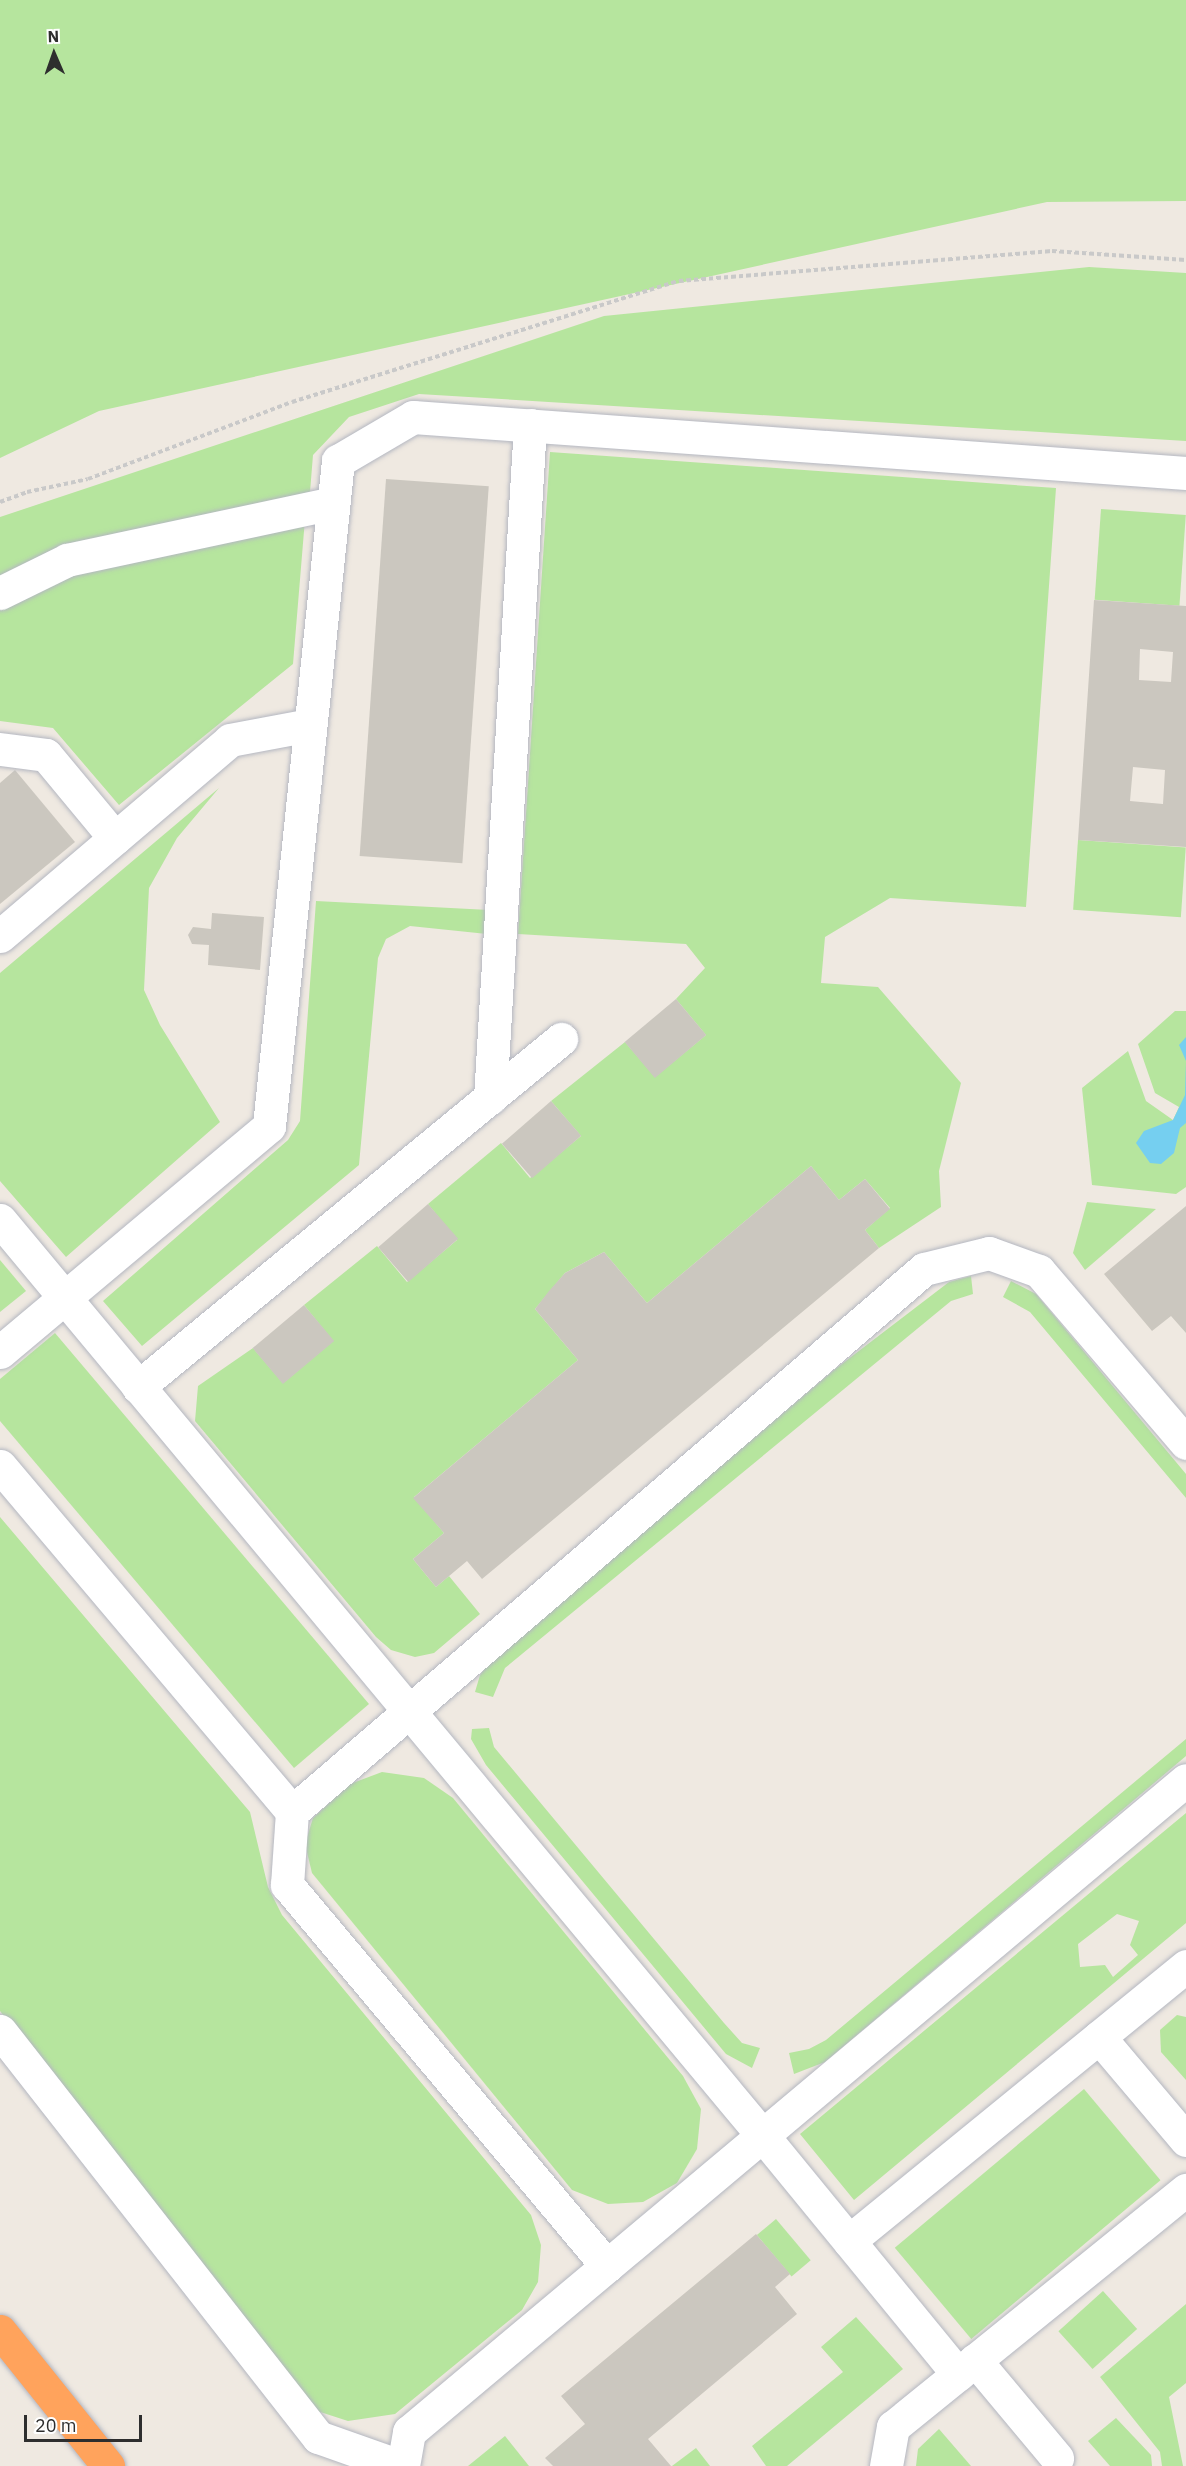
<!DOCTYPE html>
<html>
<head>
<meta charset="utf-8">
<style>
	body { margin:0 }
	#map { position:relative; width:1186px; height:2466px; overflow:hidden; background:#efe9e1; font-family:"IBM Plex Sans",sans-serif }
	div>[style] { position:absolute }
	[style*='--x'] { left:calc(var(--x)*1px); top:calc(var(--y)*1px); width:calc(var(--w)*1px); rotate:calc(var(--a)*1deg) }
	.green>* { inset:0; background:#b6e59e; transform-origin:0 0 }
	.water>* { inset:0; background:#75cff0 }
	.building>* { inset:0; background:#cbc7bf; transform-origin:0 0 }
	.path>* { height:4px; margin-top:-2px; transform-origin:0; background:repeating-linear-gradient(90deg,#c9c9c9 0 4.5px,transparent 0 7.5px) }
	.roads { filter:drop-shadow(0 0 2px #b4b7c1) drop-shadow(0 0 2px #b4b7c1) }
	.minor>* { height:33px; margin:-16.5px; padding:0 16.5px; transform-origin:16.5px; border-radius:16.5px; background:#fff }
	.highway>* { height:33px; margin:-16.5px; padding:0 16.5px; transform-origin:16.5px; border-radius:16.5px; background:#ffa35c }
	span { translate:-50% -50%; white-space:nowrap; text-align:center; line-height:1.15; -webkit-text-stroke:4.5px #fff; paint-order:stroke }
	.north { position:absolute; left:24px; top:24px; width:60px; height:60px; -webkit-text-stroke:4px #fff; paint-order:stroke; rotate:358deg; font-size:16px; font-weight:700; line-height:24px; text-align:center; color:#2e2e2e }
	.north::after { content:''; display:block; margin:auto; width:21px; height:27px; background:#2e2e2e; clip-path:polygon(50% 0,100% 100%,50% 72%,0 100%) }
	.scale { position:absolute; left:24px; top:2415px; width:118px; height:27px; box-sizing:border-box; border:3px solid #2e2e2e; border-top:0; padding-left:8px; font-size:18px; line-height:21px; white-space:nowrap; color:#2e2e2e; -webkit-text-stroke:4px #fff; paint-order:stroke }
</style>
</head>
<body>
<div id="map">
	<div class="green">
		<div style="clip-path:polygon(0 0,1186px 0,1186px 201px,1047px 202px,99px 411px,0 458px)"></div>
		<div style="clip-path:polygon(1089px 267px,1186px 273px,1186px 441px,419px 394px,349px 417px,313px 455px,310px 492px,0 581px,0 517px,604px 316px)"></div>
		<div style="clip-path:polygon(550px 452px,1056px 488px,1026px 907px,890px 898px,825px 937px,821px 983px,878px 987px,961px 1083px,939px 1171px,941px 1207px,879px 1248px,865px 1230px,890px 1208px,865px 1179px,839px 1200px,811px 1166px,647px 1303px,604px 1252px,565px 1273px,535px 1309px,578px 1360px,414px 1497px,444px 1533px,413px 1559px,436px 1587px,449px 1576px,480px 1614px,434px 1653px,415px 1657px,391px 1650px,376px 1637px,195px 1421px,198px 1386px,253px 1348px,283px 1383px,333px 1341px,304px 1305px,377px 1246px,407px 1282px,457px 1240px,428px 1204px,501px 1143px,530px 1178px,581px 1136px,551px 1101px,625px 1042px,655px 1077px,706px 1035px,676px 999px,705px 968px,686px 944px,518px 934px)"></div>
		<div style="left:1101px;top:509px;width:85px;height:91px;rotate:4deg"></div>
		<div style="clip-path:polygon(305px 519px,293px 664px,119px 805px,53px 728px,0 721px,0 606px,72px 573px)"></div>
		<div style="clip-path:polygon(219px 788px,177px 838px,149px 888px,144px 990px,160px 1025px,220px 1122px,66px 1257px,0 1181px,0 973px)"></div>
		<div style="left:1078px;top:840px;width:108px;height:70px;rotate:4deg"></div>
		<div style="clip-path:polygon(316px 901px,489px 910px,487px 934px,410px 926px,386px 939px,378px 958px,359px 1165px,142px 1346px,103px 1301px,288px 1140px,300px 1121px)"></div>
		<div style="clip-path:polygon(1175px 1011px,1186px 1011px,1186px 1187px,1176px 1194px,1092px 1185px,1082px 1088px,1128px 1051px,1146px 1101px,1173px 1120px,1179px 1107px,1155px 1093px,1138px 1044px)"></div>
		<div style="clip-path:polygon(1087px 1202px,1156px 1209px,1085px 1270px,1073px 1253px)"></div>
		<div style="clip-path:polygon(0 1260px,26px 1291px,0 1312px)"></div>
		<div style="clip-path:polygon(971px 1276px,973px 1294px,951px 1301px,505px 1668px,493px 1697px,475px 1692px,480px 1675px,491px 1661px,834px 1370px,949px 1282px)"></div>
		<div style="clip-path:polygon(1011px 1281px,1036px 1294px,1186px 1474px,1186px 1498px,1030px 1312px,1003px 1297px)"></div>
		<div style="clip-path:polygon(55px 1333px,369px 1704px,294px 1768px,0 1421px,0 1379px)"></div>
		<div style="clip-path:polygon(0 1517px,250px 1812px,268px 1887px,282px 1915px,531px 2215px,541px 2245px,538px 2282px,522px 2310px,395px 2414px,348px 2421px,311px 2409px,0 2011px)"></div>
		<div style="clip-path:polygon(489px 1728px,494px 1747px,724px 2023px,742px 2043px,760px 2048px,752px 2068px,726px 2054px,486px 1765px,471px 1739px,472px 1729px)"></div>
		<div style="clip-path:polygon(1186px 1739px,1186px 1756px,825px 2062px,794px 2074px,789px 2053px,809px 2049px,826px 2040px)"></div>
		<div style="clip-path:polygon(382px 1772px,424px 1778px,453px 1798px,683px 2076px,701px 2109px,697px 2149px,677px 2183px,643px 2202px,608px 2204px,572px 2190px,312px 1873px,305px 1844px,313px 1818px,350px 1784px)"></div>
		<div style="clip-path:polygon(evenodd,1186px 1813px,1186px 1923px,854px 2200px,800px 2134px,1186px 1813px,1117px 1914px,1139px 1921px,1130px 1945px,1138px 1955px,1113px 1977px,1105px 1965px,1080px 1967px,1078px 1944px,1117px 1914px)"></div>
		<div style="clip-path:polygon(1177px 2015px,1186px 2017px,1186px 2080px,1161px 2052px,1160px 2030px)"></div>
		<div style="left:1084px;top:2089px;width:119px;height:247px;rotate:50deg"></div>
		<div style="left:776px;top:2219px;width:54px;height:25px;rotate:50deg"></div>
		<div style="left:1103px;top:2291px;width:51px;height:60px;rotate:48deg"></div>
		<div style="clip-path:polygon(1186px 2304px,1186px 2383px,1169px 2397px,1183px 2466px,1162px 2466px,1160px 2452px,1100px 2377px)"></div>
		<div style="clip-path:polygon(856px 2317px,903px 2369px,787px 2466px,766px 2466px,752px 2446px,843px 2372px,821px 2347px)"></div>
		<div style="clip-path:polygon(1116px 2418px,1151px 2455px,1152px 2466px,1110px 2466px,1088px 2441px)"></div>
		<div style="clip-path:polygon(939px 2429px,971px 2466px,916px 2466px,918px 2449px)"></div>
		<div style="clip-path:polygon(505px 2436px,529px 2466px,468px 2466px)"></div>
		<div style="clip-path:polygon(696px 2448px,710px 2466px,672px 2466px)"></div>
	</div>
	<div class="water">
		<div style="clip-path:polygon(1186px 1037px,1186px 1123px,1180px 1128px,1174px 1153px,1161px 1164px,1150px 1163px,1136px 1143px,1144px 1131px,1173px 1120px,1185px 1095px,1186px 1061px,1179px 1045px)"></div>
	</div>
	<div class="building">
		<div style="left:386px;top:479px;width:103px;height:378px;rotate:4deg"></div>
		<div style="clip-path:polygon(evenodd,1094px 600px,1186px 606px,1186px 847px,1078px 840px,1094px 600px,1140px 649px,1173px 652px,1171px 682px,1139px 680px,1140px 649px,1094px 600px,1133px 767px,1165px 770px,1163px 804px,1130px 801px,1133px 767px)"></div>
		<div style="clip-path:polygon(15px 770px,75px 842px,0 904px,0 783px)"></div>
		<div style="clip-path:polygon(212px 913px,264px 917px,260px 970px,208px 965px,209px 945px,192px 944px,188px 935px,193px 927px,211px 929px)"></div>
		<div style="left:676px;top:999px;width:47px;height:67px;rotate:50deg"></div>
		<div style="left:551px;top:1101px;width:46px;height:65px;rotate:49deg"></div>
		<div style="clip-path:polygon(811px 1166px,839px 1200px,865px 1179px,890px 1209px,865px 1230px,879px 1248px,482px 1579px,467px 1561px,436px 1587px,413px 1559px,444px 1533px,413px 1498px,578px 1360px,535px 1309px,549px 1291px,565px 1273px,604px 1252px,647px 1303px)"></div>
		<div style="left:428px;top:1204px;width:46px;height:66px;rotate:49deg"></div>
		<div style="clip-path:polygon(1186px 1206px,1186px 1333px,1171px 1316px,1152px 1331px,1104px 1274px)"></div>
		<div style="left:304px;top:1305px;width:47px;height:67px;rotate:50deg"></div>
		<div style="clip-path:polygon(756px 2234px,790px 2274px,775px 2287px,797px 2314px,648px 2439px,671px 2466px,553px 2466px,545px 2458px,585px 2424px,561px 2396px)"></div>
	</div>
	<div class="path">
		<div style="--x:0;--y:502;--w:29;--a:-20"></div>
		<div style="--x:27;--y:492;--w:62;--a:-12"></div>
		<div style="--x:88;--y:479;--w:218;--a:-20.7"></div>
		<div style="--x:292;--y:402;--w:405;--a:-17.4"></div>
		<div style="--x:679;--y:281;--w:374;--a:-4.6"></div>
		<div style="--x:1052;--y:251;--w:134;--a:3.8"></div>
	</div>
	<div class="roads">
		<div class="minor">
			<div style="--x:0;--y:593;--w:75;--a:-26.2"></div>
			<div style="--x:67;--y:560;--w:272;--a:-12.1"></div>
			<div style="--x:0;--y:749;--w:46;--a:7.4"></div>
			<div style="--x:46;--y:755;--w:108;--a:50.3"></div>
			<div style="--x:0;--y:936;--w:302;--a:-40.4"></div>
			<div style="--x:230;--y:740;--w:81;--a:-10.6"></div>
			<div style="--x:490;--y:1098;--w:674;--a:-86.6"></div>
			<div style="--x:0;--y:1220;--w:1192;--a:50.21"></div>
			<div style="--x:763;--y:2136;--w:308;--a:50.7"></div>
			<div style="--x:0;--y:1352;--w:351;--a:-40"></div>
			<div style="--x:269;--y:1126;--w:669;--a:-84.08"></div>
			<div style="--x:338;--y:461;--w:87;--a:-30.4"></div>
			<div style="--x:413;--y:417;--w:775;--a:4.14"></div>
			<div style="--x:138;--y:1387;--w:548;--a:-39.44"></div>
			<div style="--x:0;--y:1466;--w:453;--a:49.8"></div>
			<div style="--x:0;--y:2031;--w:516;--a:51.93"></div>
			<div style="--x:318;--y:2437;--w:87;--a:19.5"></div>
			<div style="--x:1099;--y:2037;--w:135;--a:49.8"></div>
			<div style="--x:849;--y:2241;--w:435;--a:-39.2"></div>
			<div style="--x:607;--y:2266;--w:498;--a:-130"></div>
			<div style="--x:287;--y:1885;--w:73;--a:-86.1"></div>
			<div style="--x:292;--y:1812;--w:833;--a:-40.67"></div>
			<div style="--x:924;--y:1269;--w:67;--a:-13.8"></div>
			<div style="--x:989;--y:1253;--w:53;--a:19.8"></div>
			<div style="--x:1039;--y:1271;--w:226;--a:49.5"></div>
			<div style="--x:975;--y:2360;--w:128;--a:50.1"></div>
			<div style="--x:403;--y:2466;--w:35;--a:-80"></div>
			<div style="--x:409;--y:2432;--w:1014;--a:-40"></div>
			<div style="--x:886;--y:2466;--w:40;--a:-80"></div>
			<div style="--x:893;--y:2427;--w:377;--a:-39"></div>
		</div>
		<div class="highway">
			<div style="--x:0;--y:2331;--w:173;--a:51.3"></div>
		</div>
	</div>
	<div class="north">N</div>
	<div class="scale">20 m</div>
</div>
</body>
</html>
